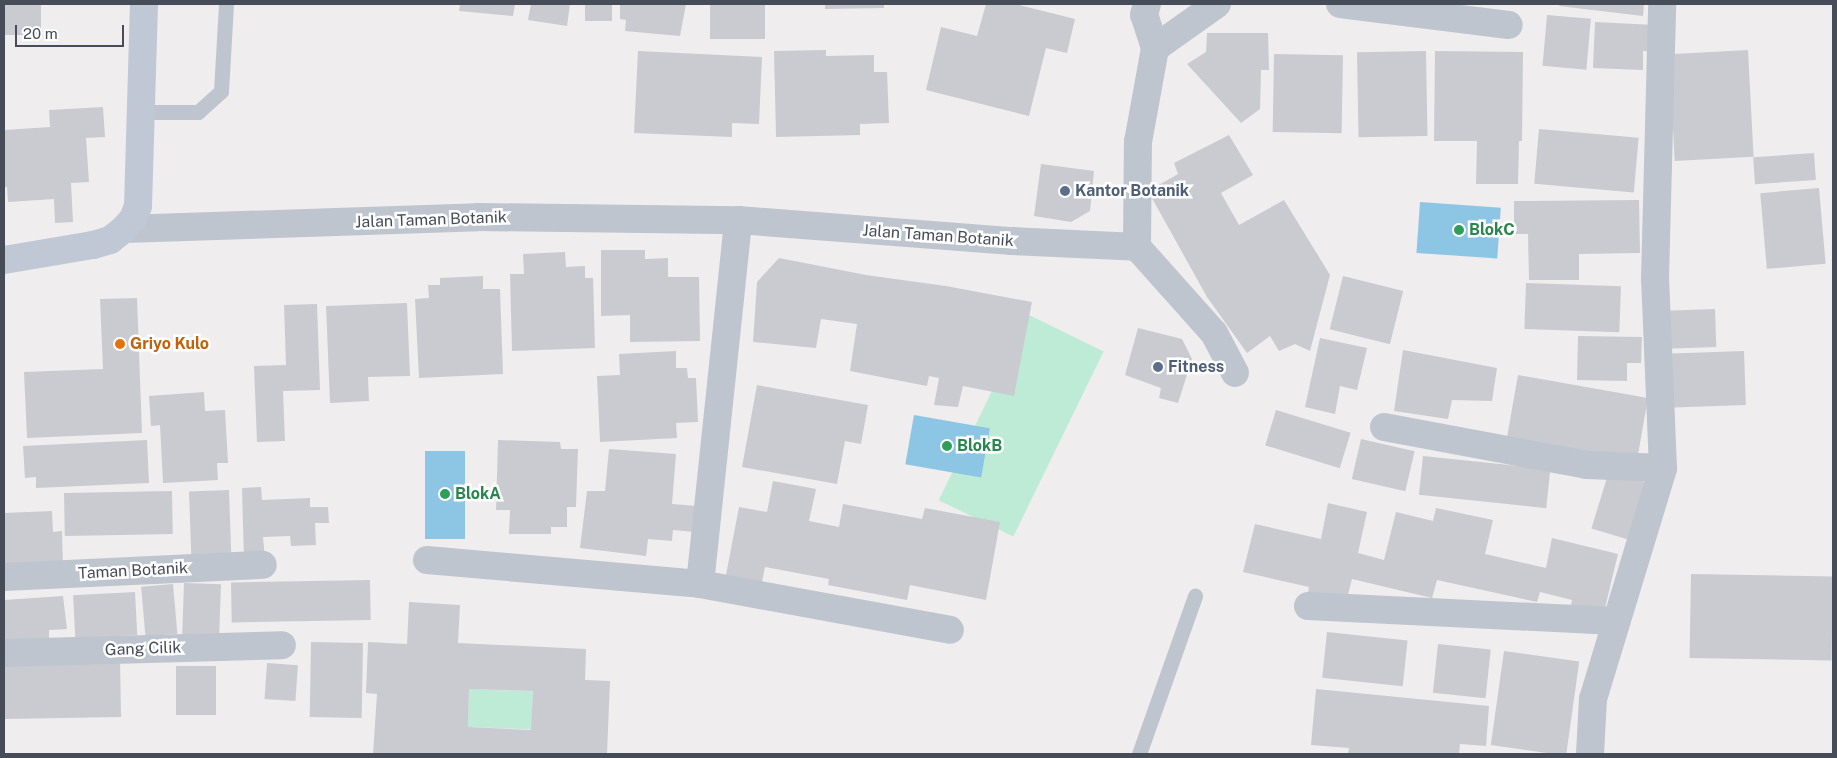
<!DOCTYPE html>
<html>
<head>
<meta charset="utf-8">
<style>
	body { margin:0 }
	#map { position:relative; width:1837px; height:758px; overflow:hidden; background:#efeded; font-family:"Public Sans",sans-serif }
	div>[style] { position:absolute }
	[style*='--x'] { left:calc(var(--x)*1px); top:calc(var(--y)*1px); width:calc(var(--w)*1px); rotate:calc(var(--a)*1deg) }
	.green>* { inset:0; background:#bdebd6; transform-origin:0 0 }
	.water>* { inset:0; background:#8dc6e5; transform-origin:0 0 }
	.building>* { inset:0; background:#cacbd1; transform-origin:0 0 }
	.lane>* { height:15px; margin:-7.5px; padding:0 7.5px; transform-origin:7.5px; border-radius:7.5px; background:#bec5ce }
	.street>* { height:28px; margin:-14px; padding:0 14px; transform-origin:14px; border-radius:14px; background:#bec5ce }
	.secondary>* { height:28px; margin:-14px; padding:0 14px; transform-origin:14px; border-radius:14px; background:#c0c7d5 }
	.dots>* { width:14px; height:14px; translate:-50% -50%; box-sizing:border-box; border:2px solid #fff; border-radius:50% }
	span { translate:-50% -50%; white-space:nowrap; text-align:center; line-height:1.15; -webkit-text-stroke:5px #fff; paint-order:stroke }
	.service-label { font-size:16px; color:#4e5e75; font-weight:700 }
	.left { translate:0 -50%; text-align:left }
	.street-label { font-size:16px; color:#464d59 }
	.leisure-label { font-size:16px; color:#27864d; font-weight:700 }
	.food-label { font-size:16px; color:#c56008; font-weight:700 }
	.frame { position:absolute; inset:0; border:5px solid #464d59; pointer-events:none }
	.scale { position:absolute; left:15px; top:25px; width:109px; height:22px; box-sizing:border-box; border:2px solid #464d59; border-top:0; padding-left:6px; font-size:15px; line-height:18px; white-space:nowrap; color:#464d59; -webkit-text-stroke:4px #fff; paint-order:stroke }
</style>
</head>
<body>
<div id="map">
	<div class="green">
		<div style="left:1029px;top:315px;width:83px;height:206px;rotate:26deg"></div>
		<div style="left:469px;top:689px;width:64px;height:38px;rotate:2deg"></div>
	</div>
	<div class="water">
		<div style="left:1420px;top:202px;width:81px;height:51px;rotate:4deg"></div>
		<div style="left:914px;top:415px;width:77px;height:50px;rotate:10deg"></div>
		<div style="left:465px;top:451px;width:88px;height:40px;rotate:90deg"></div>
	</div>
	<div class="building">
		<div style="left:4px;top:4px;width:37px;height:31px"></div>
		<div style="clip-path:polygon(460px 4px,515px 4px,513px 16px,459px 11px)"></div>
		<div style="clip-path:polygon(531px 4px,570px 4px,567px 26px,528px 20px)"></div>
		<div style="left:585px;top:4px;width:27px;height:17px"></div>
		<div style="clip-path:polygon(620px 4px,686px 4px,680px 36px,625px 31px,626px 20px,620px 19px)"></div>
		<div style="left:710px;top:4px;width:55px;height:35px"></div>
		<div style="clip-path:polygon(825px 4px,884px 4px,884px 8px,825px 9px)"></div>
		<div style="clip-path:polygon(986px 4px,1015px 4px,1075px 19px,1067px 53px,1046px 48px,1029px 116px,926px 90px,941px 27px,977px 36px)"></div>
		<div style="clip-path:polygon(1560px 4px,1644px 4px,1643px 16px,1559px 6px)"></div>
		<div style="left:1547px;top:15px;width:44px;height:51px;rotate:5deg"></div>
		<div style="clip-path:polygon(1595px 22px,1655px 25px,1654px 52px,1643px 51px,1643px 70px,1593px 68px)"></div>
		<div style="clip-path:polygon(1207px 33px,1268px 33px,1269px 70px,1261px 70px,1260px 109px,1241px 123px,1187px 64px,1206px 52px)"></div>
		<div style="clip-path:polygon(826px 50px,826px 56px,874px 55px,874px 72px,887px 72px,889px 123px,860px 124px,860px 135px,776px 137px,774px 51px)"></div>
		<div style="left:1748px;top:50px;width:107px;height:79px;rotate:87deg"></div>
		<div style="clip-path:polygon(638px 51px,762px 57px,759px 124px,732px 123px,732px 137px,634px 133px)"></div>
		<div style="left:1426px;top:51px;width:85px;height:69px;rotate:89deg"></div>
		<div style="clip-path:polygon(1435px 51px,1523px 52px,1522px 141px,1519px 141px,1518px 184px,1476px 184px,1477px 141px,1434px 141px)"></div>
		<div style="left:1274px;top:54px;width:69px;height:78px;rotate:1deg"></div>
		<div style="clip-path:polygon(103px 107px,105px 137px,86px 138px,89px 182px,71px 183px,73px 222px,55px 223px,54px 199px,8px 202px,7px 187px,4px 187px,4px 130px,50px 127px,49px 110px)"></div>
		<div style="left:1539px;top:129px;width:100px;height:55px;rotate:5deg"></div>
		<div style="clip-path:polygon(1229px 135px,1253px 175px,1221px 193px,1239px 225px,1284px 200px,1330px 275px,1310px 351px,1295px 344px,1279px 351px,1270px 336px,1247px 353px,1207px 297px,1148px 191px,1178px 174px,1174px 163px)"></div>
		<div style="left:1814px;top:153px;width:27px;height:61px;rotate:86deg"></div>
		<div style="clip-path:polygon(1041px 164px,1094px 171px,1090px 211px,1071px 222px,1034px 216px)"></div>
		<div style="left:1819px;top:188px;width:76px;height:59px;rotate:85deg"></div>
		<div style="clip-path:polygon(1639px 200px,1640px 253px,1579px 254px,1579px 280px,1529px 280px,1528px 234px,1514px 234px,1514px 201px)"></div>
		<div style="clip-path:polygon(601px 250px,645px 250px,645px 259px,668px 258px,668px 277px,699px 277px,700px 341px,630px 342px,630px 315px,601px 316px)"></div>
		<div style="clip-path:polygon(565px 252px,566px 267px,585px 266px,585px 278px,593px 278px,595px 348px,512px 351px,510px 274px,524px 274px,523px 254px)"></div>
		<div style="clip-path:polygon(779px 258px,866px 275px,946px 286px,1032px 302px,1014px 396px,963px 386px,958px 407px,934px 405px,939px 378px,929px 376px,927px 386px,850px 371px,857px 324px,821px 319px,816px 348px,753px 342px,757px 282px)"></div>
		<div style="clip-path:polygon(483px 276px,483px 289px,500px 289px,503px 374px,419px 378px,415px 299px,429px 298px,428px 285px,440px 285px,440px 278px)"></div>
		<div style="left:1343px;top:276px;width:62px;height:55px;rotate:14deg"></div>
		<div style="left:1526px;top:283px;width:95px;height:46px;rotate:2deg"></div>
		<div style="clip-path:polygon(137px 298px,142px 433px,27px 438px,24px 372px,103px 369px,100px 299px)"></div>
		<div style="clip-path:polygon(407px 303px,410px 376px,368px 377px,369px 401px,330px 403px,326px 306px)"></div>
		<div style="clip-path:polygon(317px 304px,320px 390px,283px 391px,285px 441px,257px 442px,254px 366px,286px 365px,284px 305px)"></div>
		<div style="left:1715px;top:309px;width:38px;height:57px;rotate:88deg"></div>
		<div style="clip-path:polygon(1138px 328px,1182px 339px,1192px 359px,1178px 403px,1159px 398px,1161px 388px,1125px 375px)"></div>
		<div style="clip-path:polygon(1578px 336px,1642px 337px,1641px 363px,1627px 363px,1627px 381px,1577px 380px)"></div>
		<div style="clip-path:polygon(1320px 338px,1367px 348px,1357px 390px,1340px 386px,1335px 414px,1305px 407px)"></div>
		<div style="clip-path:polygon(1403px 350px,1497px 368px,1492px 401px,1452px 400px,1448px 419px,1394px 411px)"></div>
		<div style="clip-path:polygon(676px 351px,676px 368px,687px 368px,688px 378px,696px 378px,698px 422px,676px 423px,677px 438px,600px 442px,597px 376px,620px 375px,619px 354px)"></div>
		<div style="left:1744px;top:351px;width:54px;height:80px;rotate:88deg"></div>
		<div style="left:1518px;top:375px;width:132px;height:69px;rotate:10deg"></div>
		<div style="clip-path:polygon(757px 385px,868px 405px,861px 444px,845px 441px,837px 484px,742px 467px)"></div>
		<div style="clip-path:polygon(204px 392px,205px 411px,225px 410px,228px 463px,217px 463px,218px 480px,163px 483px,160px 425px,151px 426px,149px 396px)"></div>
		<div style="left:1276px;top:410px;width:78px;height:37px;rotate:17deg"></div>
		<div style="left:1361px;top:439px;width:55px;height:41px;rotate:13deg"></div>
		<div style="clip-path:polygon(147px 440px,149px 483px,36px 488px,36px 477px,25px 478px,23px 446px)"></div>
		<div style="clip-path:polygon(498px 440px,560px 442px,561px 449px,578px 449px,576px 507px,567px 507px,567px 527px,551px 527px,551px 534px,509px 534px,510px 510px,496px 510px)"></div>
		<div style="clip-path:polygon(609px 449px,676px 454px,672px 504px,697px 506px,695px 532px,673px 530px,672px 541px,648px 539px,646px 556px,580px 548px,587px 491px,605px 491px)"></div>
		<div style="left:1423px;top:456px;width:128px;height:39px;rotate:6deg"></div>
		<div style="left:1609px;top:471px;width:47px;height:60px;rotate:17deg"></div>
		<div style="clip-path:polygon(773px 481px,816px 489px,809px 521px,839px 527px,843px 504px,922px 519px,925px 508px,1000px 522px,986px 600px,910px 585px,907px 600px,828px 585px,829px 579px,765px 567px,762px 582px,726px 575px,739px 507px,767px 512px)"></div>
		<div style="clip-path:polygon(261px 487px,262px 500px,310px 498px,310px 507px,328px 507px,329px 523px,315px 523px,316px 545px,291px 546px,290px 536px,263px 537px,265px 559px,244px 560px,242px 488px)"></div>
		<div style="left:229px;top:490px;width:64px;height:40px;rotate:88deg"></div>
		<div style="left:172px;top:491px;width:43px;height:108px;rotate:89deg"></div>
		<div style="clip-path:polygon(1328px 503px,1367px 512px,1358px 553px,1384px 560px,1396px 512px,1433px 521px,1436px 508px,1493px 520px,1485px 554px,1546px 568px,1552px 538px,1618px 554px,1604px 612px,1571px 605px,1572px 600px,1540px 592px,1537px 602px,1437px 580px,1432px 598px,1352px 579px,1345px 606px,1307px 597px,1309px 587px,1243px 572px,1255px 524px,1321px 539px)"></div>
		<div style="clip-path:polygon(52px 511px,53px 532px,62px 531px,63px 569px,4px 571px,4px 513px)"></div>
		<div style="left:1691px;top:574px;width:142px;height:84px;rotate:1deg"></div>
		<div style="left:370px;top:580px;width:40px;height:139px;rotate:89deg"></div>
		<div style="left:184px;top:583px;width:37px;height:51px;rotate:2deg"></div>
		<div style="left:173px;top:584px;width:50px;height:32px;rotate:85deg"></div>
		<div style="left:135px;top:592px;width:43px;height:62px;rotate:87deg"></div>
		<div style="clip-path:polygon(63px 596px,67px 629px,49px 630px,49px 646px,4px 647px,4px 600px)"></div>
		<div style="clip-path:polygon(evenodd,409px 602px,460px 605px,458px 643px,586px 649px,585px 680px,610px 681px,607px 754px,373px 754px,377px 694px,366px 693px,368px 642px,407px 644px,409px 602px,469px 689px,533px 691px,531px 730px,468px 727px,469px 689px)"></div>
		<div style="left:1327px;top:632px;width:81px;height:46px;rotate:6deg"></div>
		<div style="left:311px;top:642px;width:52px;height:75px;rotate:1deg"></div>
		<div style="left:1438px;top:644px;width:53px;height:49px;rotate:6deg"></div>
		<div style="left:1504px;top:651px;width:76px;height:95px;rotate:8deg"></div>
		<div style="left:120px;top:658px;width:59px;height:116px;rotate:89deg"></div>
		<div style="left:267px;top:663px;width:31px;height:36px;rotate:4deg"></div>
		<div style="left:176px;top:666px;width:40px;height:49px"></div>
		<div style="clip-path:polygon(1316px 689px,1489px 706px,1486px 746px,1460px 744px,1459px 754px,1348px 754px,1349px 748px,1311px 745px)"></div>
	</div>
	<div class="lane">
		<div style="--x:142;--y:112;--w:56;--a:0"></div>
		<div style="--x:198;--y:112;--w:31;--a:-42"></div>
		<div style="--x:221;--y:91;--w:87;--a:-86.7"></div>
		<div style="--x:1139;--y:754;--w:168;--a:-70.5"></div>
	</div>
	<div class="street">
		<div style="--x:1340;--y:4;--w:170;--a:7.1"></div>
		<div style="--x:1155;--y:48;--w:76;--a:-35.4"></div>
		<div style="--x:124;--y:229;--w:354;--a:-1.9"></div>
		<div style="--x:478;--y:217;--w:260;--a:0.7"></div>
		<div style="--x:738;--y:220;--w:275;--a:4.4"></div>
		<div style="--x:1012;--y:241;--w:125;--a:2.7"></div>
		<div style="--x:1137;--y:247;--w:115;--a:48.2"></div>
		<div style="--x:1214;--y:333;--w:45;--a:62.3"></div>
		<div style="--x:1137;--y:247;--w:105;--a:-89.5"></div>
		<div style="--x:1138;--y:142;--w:96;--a:-79.7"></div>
		<div style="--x:1155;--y:48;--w:35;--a:-108"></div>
		<div style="--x:1144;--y:15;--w:11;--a:-75"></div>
		<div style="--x:1384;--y:427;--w:207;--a:10.6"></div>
		<div style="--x:1587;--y:465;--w:76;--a:2.3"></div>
		<div style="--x:427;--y:560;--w:274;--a:5"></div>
		<div style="--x:700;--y:584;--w:254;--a:10.4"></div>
		<div style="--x:4;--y:577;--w:259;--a:-2.7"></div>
		<div style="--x:700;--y:584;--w:366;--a:-84"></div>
		<div style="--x:1308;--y:606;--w:308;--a:2.8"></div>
		<div style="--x:4;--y:653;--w:278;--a:-1.6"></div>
		<div style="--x:1590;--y:754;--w:55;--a:-86.9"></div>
		<div style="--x:1593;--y:699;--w:241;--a:-73.1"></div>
		<div style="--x:1663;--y:468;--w:189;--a:-92.4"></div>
		<div style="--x:1655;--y:279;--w:275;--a:-88.5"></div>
	</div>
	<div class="secondary">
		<div style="--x:4;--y:260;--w:90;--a:-9.6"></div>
		<div style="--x:93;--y:245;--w:18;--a:-16"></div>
		<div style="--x:110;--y:240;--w:18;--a:-38"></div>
		<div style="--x:124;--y:229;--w:13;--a:-48"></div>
		<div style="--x:133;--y:219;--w:14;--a:-69"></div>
		<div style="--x:138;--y:206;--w:202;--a:-88.3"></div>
	</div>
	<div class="dots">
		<div style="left:1065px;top:191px;background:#5c6f8a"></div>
		<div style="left:1459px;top:230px;background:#2e9e5b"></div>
		<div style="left:120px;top:344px;background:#e8710a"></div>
		<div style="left:1158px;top:367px;background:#5c6f8a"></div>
		<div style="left:947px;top:446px;background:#2e9e5b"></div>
		<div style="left:445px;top:494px;background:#2e9e5b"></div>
	</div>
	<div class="service-label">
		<span class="left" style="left:1075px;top:191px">Kantor Botanik</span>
		<span class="left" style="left:1168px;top:367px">Fitness</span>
	</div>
	<div class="street-label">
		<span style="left:431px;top:220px;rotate:-2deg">Jalan Taman Botanik</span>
		<span style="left:938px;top:236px;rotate:4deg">Jalan Taman Botanik</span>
		<span style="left:133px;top:571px;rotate:-3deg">Taman Botanik</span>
		<span style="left:143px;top:649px;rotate:-2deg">Gang Cilik</span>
	</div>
	<div class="leisure-label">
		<span class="left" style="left:1469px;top:230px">BlokC</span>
		<span class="left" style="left:957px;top:446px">BlokB</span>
		<span class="left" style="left:455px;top:494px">BlokA</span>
	</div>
	<div class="food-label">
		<span class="left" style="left:130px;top:344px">Griyo Kulo</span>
	</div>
	<div class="frame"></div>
	<div class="scale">20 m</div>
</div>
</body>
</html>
